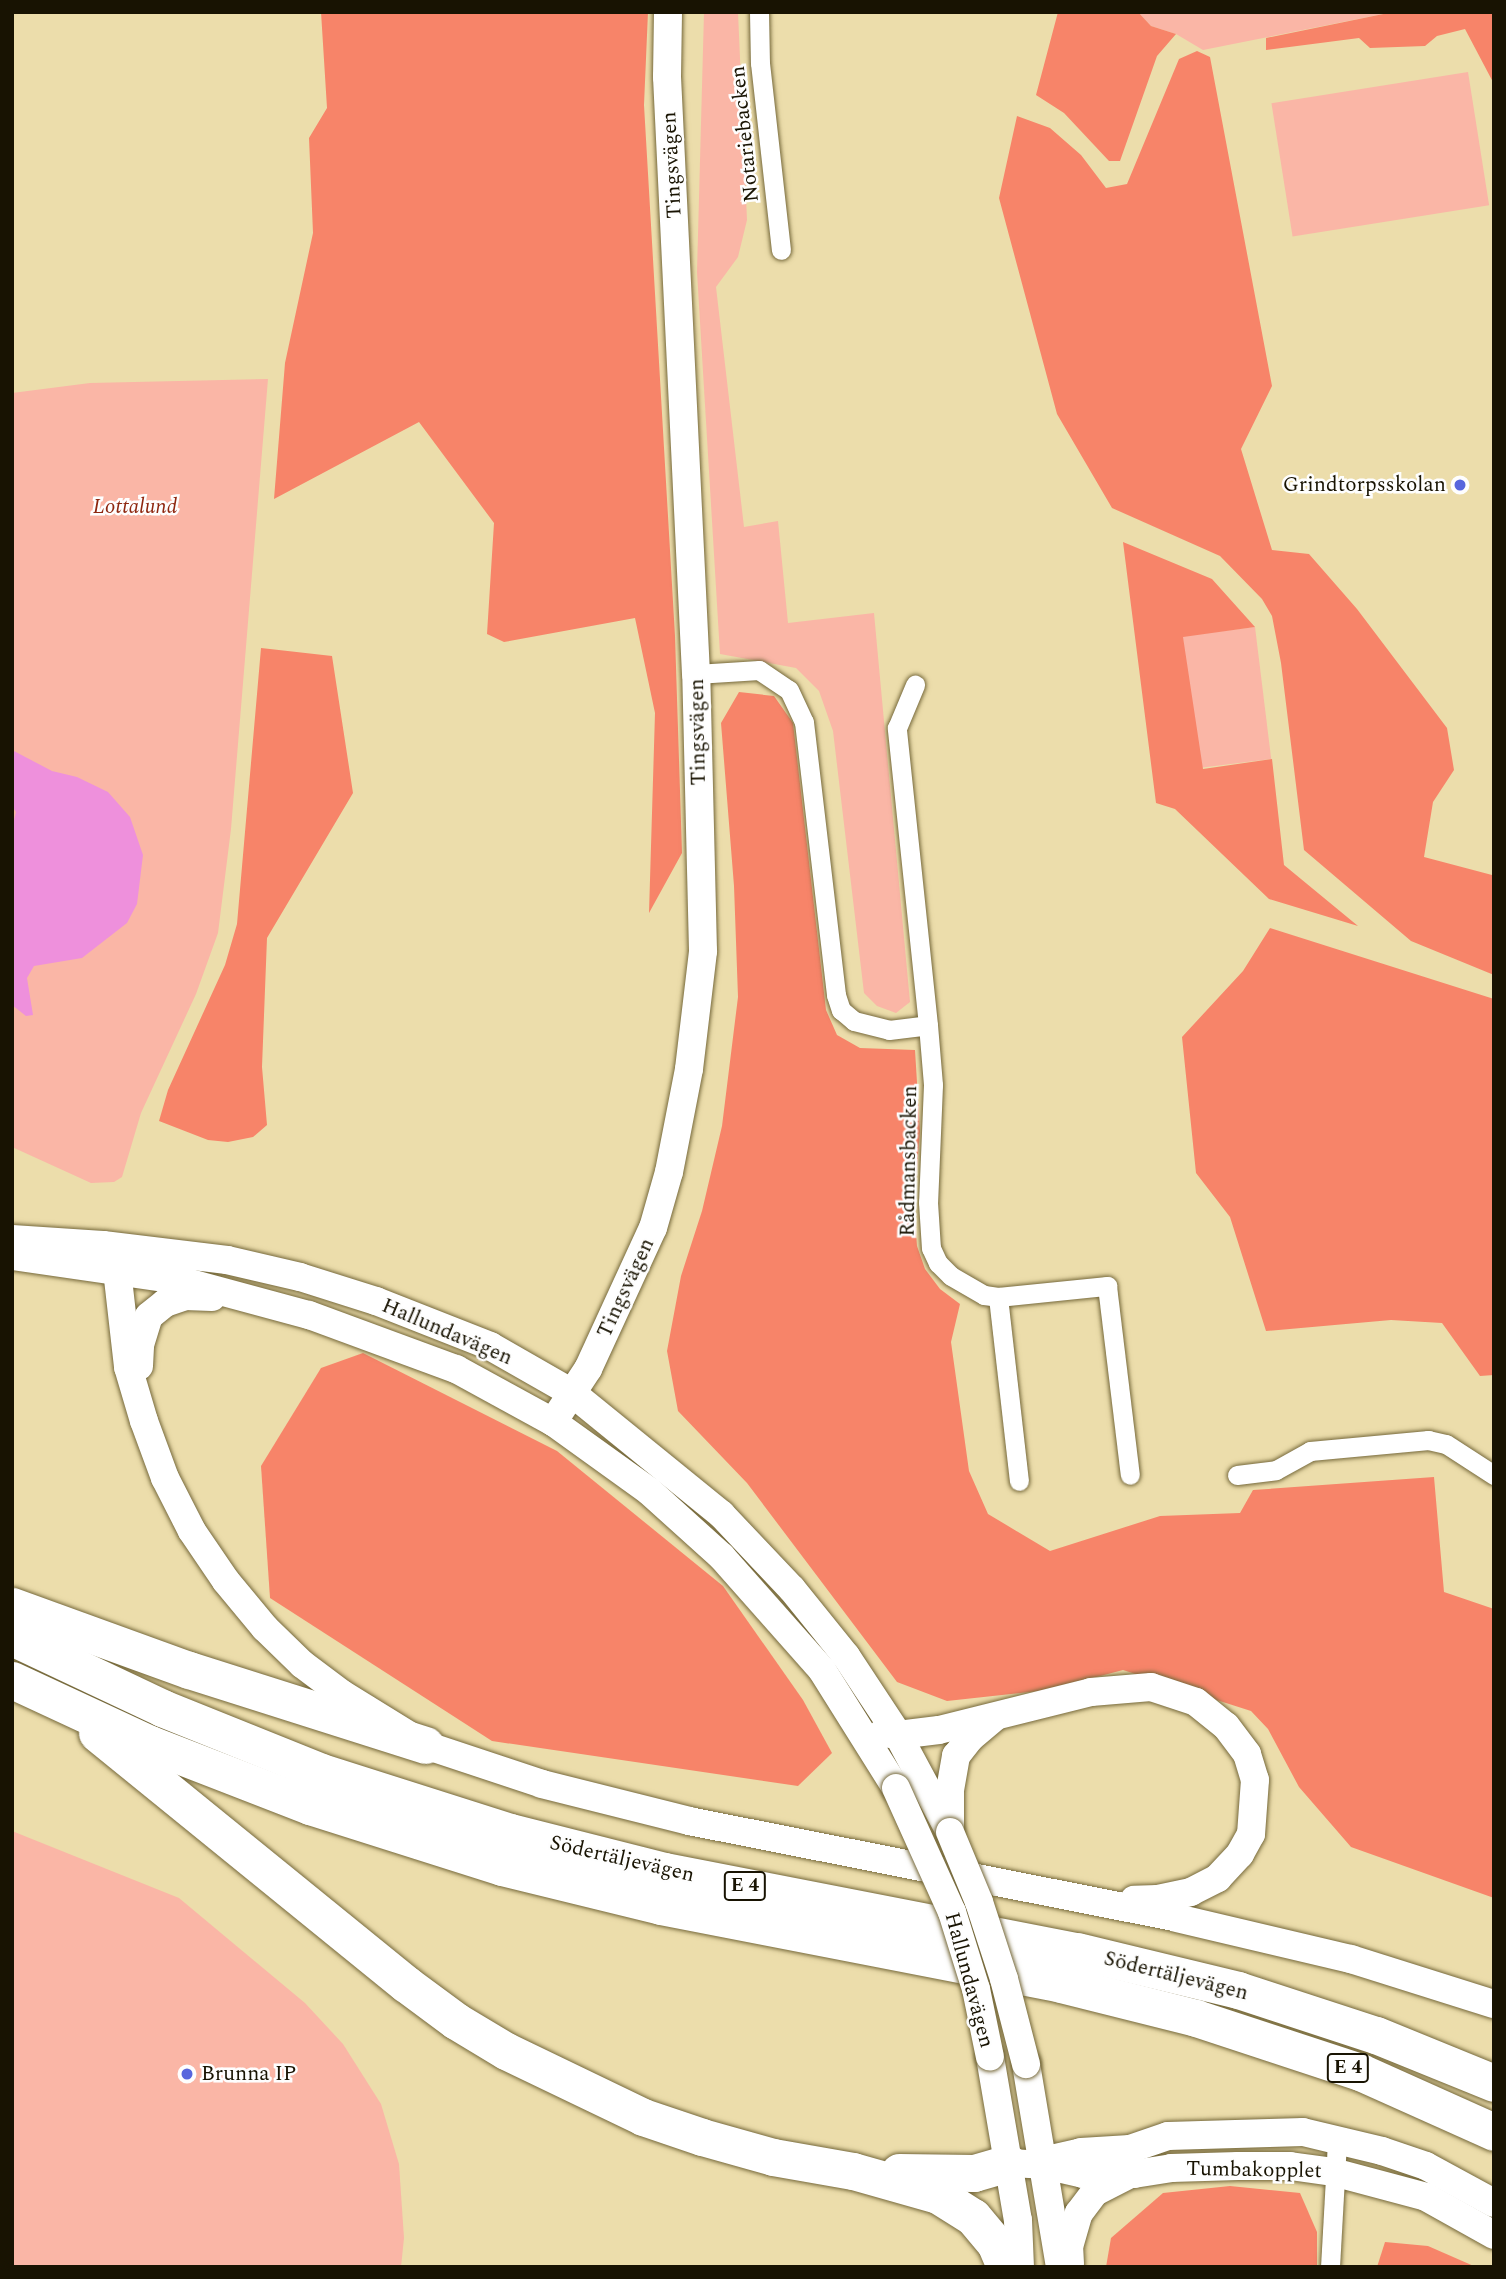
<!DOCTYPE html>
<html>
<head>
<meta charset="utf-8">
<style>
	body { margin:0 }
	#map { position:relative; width:1506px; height:2279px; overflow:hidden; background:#ecddab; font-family:Spectral,serif }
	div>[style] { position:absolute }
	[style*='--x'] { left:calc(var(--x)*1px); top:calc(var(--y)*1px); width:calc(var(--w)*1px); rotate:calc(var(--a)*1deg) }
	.green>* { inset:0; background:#fab6a6; transform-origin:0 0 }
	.forest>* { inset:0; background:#f78469 }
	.water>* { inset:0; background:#ee90dc }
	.roads { filter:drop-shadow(0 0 2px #76693b) drop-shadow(0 0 2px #76693b) }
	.street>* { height:19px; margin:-9.5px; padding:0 9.5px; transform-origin:9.5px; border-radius:9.5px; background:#fff }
	.secondary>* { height:28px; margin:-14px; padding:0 14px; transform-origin:14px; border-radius:14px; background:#fff }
	.highway>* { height:37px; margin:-18.5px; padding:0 18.5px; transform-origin:18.5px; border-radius:18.5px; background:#fff }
	.bridges { filter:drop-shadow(0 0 2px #76693b) drop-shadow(0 0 2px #76693b) }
	.secondary-bridge>* { height:28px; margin:-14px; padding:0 14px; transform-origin:14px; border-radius:14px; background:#fff }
	.dots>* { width:19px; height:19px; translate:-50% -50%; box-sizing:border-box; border:4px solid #fefefe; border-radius:50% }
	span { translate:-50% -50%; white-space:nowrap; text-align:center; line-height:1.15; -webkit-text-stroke:5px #fefefe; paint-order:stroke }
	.shield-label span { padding:2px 5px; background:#fefefe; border:2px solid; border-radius:5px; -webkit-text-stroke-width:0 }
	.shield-label { font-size:19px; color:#181302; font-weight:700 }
	.street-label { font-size:21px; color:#181302 }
	.poi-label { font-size:21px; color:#181302 }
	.right { translate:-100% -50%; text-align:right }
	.left { translate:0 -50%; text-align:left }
	.park-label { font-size:21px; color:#8e270f; font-style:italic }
	.frame { position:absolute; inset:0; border:14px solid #181302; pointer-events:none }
</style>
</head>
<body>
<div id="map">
	<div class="green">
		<div style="clip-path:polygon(704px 12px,738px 12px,747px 220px,738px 257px,716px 287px,744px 527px,778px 521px,788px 623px,874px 613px,910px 1002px,896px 1013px,877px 1006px,864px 993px,833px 731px,819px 691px,796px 668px,720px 654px,697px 272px)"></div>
		<div style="clip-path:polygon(1138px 12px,1393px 12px,1203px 50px,1176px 34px,1151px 26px)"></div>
		<div style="left:1468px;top:72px;width:135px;height:199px;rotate:81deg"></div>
		<div style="clip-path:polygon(268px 379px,231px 829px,218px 933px,196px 994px,141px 1113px,122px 1177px,114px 1182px,91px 1183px,12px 1147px,12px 393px,90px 383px)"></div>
		<div style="left:1255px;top:627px;width:133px;height:73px;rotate:83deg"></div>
		<div style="clip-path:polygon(12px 1831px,179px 1898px,305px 2003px,343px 2044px,381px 2104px,399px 2164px,404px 2238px,401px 2267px,12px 2267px)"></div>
	</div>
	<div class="forest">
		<div style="clip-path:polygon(321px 12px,648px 12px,644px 105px,675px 636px,682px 853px,649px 913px,655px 713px,635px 618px,504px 642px,487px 634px,494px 523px,419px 422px,274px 499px,285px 363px,313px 233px,309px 138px,327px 108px)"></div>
		<div style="clip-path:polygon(1058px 12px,1138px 12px,1151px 26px,1176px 34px,1157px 56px,1120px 161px,1109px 161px,1064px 113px,1036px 95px)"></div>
		<div style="clip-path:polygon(1393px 12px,1494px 12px,1494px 84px,1465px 29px,1437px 36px,1425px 46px,1370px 48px,1359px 38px,1266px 50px,1266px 38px)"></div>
		<div style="clip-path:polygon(1197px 51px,1210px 57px,1272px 386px,1241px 449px,1272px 550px,1309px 554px,1357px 609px,1447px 728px,1454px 770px,1433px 802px,1424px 857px,1492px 875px,1494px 975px,1411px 941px,1304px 850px,1281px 663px,1272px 616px,1262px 599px,1220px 556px,1112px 508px,1057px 414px,999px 198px,1017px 116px,1050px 128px,1081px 155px,1106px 188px,1127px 184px,1179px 59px)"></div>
		<div style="clip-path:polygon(1123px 542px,1212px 579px,1255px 627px,1183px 637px,1203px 769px,1272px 759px,1284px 865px,1358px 926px,1269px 899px,1175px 809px,1156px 803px)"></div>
		<div style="clip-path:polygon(261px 648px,332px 656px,353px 793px,267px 938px,262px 1067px,267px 1125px,253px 1137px,228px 1142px,208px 1140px,159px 1121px,168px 1090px,225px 965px,237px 924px)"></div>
		<div style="clip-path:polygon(739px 692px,774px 696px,793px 723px,826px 1010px,837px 1035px,860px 1048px,915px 1050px,920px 1131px,914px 1208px,917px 1246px,925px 1269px,940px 1289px,960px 1304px,951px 1342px,969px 1471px,988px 1514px,1050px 1551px,1160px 1516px,1240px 1513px,1253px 1490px,1434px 1477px,1444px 1592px,1494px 1609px,1494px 1898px,1351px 1847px,1299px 1787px,1268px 1729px,1251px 1711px,1123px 1670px,1047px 1690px,947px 1701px,897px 1682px,747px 1483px,678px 1411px,667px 1351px,681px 1276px,702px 1211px,722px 1126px,738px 997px,734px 886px,721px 723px)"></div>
		<div style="clip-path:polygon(1270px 928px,1494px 999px,1494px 1375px,1480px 1376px,1442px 1323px,1391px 1320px,1266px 1331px,1230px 1217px,1196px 1173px,1182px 1037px,1243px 971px)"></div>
		<div style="clip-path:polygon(363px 1353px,557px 1451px,723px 1586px,803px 1700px,832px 1753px,798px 1786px,492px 1741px,270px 1598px,261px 1466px,321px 1368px)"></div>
		<div style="clip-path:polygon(1230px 2186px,1300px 2193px,1317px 2232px,1317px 2267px,1106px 2267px,1111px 2238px,1163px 2193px)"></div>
		<div style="clip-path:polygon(1385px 2242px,1428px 2246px,1476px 2267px,1377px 2267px)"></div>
	</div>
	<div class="water">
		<div style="clip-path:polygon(12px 750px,52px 771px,77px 777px,108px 792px,130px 817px,143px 855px,137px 904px,127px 923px,82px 958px,34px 966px,27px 978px,33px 1015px,26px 1016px,12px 1005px,12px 828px,16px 812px,12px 806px)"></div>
	</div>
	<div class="roads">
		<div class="street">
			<div style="--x:759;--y:12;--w:51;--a:88.9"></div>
			<div style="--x:760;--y:63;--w:188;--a:83.6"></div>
			<div style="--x:696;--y:674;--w:63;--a:-3.6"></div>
			<div style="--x:759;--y:670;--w:36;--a:34"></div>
			<div style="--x:789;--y:690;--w:35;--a:65"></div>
			<div style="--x:804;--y:722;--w:275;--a:83.3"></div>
			<div style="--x:836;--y:995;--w:16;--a:72"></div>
			<div style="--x:841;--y:1010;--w:17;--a:40"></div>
			<div style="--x:854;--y:1021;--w:36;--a:14"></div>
			<div style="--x:889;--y:1030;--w:39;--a:-7"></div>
			<div style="--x:928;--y:1025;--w:299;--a:-96"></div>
			<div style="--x:897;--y:728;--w:47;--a:-67.3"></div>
			<div style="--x:928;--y:1025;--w:60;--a:85.2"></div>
			<div style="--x:933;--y:1085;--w:117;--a:92.4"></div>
			<div style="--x:928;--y:1202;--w:46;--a:86.3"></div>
			<div style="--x:931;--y:1248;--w:17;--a:65"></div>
			<div style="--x:938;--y:1263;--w:18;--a:45"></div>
			<div style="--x:951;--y:1276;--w:38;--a:30"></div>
			<div style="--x:984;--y:1295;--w:14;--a:8"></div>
			<div style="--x:998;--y:1297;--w:110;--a:-5.8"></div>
			<div style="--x:1107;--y:1286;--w:190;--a:83.1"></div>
			<div style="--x:998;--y:1297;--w:185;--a:83.5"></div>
			<div style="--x:1237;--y:1475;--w:39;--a:-7"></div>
			<div style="--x:1276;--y:1470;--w:39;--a:-29"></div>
			<div style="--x:1310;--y:1451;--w:119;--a:-5.3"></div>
			<div style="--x:1428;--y:1440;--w:18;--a:13"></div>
			<div style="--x:1446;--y:1444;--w:57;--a:32.9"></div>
			<div style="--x:1330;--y:2267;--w:126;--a:-86.8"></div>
		</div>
		<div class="secondary">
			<div style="--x:12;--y:1239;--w:91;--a:3.8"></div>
			<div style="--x:103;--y:1245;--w:125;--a:6.9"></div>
			<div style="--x:227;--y:1260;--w:75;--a:13.1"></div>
			<div style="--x:300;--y:1277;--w:80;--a:17.5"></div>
			<div style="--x:376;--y:1301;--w:123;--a:21.5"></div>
			<div style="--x:490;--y:1346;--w:95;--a:29.8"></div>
			<div style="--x:572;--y:1393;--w:192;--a:39.1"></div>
			<div style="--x:721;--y:1514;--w:103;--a:46.6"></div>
			<div style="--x:792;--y:1589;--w:86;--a:51.1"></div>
			<div style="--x:846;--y:1656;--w:95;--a:56.6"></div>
			<div style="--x:898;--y:1735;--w:110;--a:61.8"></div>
			<div style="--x:103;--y:1245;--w:29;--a:61"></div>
			<div style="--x:117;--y:1270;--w:98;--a:83.5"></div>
			<div style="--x:128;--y:1367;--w:56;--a:73.5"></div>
			<div style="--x:144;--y:1421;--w:61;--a:69.8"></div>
			<div style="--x:165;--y:1478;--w:59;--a:63"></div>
			<div style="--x:192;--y:1531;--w:60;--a:55.8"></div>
			<div style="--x:226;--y:1581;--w:61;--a:50.3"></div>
			<div style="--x:265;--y:1628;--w:52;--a:44.2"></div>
			<div style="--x:302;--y:1664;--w:50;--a:36.9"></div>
			<div style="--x:342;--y:1694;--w:97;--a:31.6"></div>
			<div style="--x:425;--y:1745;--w:123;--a:18.4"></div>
			<div style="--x:542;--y:1784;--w:152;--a:14.1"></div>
			<div style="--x:689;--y:1821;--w:498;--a:11.2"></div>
			<div style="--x:1177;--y:1918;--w:179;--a:13.3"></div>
			<div style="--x:1351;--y:1959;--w:150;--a:17.5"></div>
			<div style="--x:12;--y:1256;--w:169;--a:8.2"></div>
			<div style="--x:179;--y:1280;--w:135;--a:15.1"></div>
			<div style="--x:309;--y:1315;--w:157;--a:20.2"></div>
			<div style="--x:456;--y:1369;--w:111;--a:28.7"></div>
			<div style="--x:553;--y:1422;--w:118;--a:35.7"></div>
			<div style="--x:649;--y:1491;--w:98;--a:42.1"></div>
			<div style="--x:722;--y:1557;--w:151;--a:48.5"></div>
			<div style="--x:822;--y:1670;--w:139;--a:57.9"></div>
			<div style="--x:139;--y:1366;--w:21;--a:-87"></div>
			<div style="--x:140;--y:1345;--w:30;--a:-73"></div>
			<div style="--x:149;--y:1316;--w:21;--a:-39"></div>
			<div style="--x:165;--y:1303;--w:21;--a:-19"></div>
			<div style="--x:185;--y:1296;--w:27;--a:2"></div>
			<div style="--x:553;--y:1422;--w:64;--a:-56.6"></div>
			<div style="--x:588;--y:1369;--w:155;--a:-65.3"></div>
			<div style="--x:653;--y:1228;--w:58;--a:-74.1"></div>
			<div style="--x:669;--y:1172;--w:105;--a:-79"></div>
			<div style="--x:689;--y:1069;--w:119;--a:-83.2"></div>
			<div style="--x:703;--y:951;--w:277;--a:-91.4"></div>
			<div style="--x:696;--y:674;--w:598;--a:-92.78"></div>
			<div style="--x:667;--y:77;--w:65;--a:-89.1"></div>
			<div style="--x:882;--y:1733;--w:16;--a:7"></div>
			<div style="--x:898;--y:1735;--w:41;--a:-7"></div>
			<div style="--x:939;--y:1730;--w:157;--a:-14"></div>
			<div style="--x:1091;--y:1692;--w:60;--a:-4.8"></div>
			<div style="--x:1151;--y:1687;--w:47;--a:18.4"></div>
			<div style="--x:1196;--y:1702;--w:38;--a:39"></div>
			<div style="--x:1226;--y:1726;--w:35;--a:53"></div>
			<div style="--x:1247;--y:1754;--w:27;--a:73"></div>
			<div style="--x:1255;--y:1780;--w:54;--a:94.2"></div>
			<div style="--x:1251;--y:1834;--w:23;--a:119"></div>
			<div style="--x:1240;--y:1854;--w:33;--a:133"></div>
			<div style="--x:1218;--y:1878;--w:30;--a:153"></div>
			<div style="--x:1191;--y:1892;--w:34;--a:168"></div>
			<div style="--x:1158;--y:1899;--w:24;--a:178"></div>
			<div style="--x:950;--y:1829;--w:39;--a:-90"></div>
			<div style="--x:950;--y:1790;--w:35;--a:-80"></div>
			<div style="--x:956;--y:1756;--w:23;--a:-52"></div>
			<div style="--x:970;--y:1738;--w:31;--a:-40"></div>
			<div style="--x:990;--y:2057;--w:165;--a:80.3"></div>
			<div style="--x:1018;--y:2220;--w:47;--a:87.6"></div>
			<div style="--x:1026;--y:2064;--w:206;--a:80.5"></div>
			<div style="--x:1009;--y:2163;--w:36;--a:3"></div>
			<div style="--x:1045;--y:2165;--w:39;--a:13"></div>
			<div style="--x:1083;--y:2174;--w:51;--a:0"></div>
			<div style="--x:1134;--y:2174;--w:37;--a:-9"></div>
			<div style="--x:1171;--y:2168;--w:67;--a:-1.7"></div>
			<div style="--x:1238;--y:2166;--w:52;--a:0"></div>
			<div style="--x:1290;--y:2166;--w:43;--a:7.9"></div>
			<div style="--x:1333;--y:2172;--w:96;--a:15"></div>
			<div style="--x:1426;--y:2197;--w:78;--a:29.2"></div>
			<div style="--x:1045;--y:2165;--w:13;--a:-32"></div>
			<div style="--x:1056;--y:2158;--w:26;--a:-13"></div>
			<div style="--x:1081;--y:2152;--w:49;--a:-3.5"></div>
			<div style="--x:1130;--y:2149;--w:40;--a:-18.9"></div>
			<div style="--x:1168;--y:2136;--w:135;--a:-1.7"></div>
			<div style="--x:1303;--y:2132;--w:81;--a:13.5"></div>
			<div style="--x:1382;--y:2151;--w:46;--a:18.8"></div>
			<div style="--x:1426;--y:2166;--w:77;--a:28.6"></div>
			<div style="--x:1070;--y:2264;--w:17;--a:-93"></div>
			<div style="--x:1069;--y:2247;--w:35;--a:-74"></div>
			<div style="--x:1079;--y:2213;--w:26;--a:-53"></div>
			<div style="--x:1095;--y:2192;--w:34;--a:-27"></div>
		</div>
		<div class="highway">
			<div style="--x:12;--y:1606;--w:188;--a:19.9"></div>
			<div style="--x:189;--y:1670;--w:248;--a:17.6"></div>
			<div style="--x:12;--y:1637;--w:166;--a:25.3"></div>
			<div style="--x:162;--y:1708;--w:171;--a:21.9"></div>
			<div style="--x:321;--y:1772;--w:198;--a:17.6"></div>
			<div style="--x:510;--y:1832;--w:159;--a:14.2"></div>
			<div style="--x:664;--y:1871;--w:421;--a:11"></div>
			<div style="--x:1077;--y:1951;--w:166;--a:13.6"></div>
			<div style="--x:1238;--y:1990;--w:145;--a:18.1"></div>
			<div style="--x:1376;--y:2035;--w:127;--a:22.1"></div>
			<div style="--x:12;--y:1680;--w:152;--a:24.9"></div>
			<div style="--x:150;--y:1744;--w:172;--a:21.2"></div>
			<div style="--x:310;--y:1806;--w:201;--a:17.6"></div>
			<div style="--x:502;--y:1867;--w:164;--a:13.8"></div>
			<div style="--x:661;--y:1906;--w:408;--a:11"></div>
			<div style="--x:1061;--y:1984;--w:139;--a:14.1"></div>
			<div style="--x:1196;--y:2018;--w:173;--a:18.2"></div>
			<div style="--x:1360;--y:2072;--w:147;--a:24.1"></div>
			<div style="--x:97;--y:1733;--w:398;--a:39.1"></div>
			<div style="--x:406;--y:1984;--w:62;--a:36.5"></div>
			<div style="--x:456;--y:2021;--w:58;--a:31"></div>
			<div style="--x:506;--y:2051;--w:152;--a:25.7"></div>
			<div style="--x:643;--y:2117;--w:62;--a:18.7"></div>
			<div style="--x:702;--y:2137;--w:74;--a:15.7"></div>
			<div style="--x:773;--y:2157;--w:81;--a:9.9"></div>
			<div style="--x:853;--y:2171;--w:88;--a:15.8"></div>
			<div style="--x:938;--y:2195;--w:41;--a:32.2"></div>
			<div style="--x:973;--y:2217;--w:34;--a:50"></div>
			<div style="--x:995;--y:2243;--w:26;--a:67"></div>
			<div style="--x:899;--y:2172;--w:75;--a:0.8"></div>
			<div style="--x:974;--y:2173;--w:36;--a:-16"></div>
		</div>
	</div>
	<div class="bridges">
		<div class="secondary-bridge">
			<div style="--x:896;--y:1788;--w:136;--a:65.7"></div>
			<div style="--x:952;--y:1912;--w:81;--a:72.7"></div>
			<div style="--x:976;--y:1989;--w:69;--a:78.4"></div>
			<div style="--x:950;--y:1832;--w:76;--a:67.5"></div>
			<div style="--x:979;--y:1902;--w:81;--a:72"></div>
			<div style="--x:1004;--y:1979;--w:88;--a:75.5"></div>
		</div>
	</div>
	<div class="dots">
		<div style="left:1460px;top:485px;background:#5866dd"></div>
		<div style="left:187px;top:2074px;background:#5866dd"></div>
	</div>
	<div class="shield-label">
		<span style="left:745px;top:1886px">E 4</span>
		<span style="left:1348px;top:2068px">E 4</span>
	</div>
	<div class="street-label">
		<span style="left:745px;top:134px;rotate:-96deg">Notariebacken</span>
		<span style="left:672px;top:165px;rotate:-93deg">Tingsvägen</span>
		<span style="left:698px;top:732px;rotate:-91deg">Tingsvägen</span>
		<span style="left:909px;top:1161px;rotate:-89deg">Rådmansbacken</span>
		<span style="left:626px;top:1288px;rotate:-65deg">Tingsvägen</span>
		<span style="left:447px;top:1332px;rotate:23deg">Hallundavägen</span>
		<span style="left:622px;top:1859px;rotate:13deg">Södertäljevägen</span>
		<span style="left:1176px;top:1976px;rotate:14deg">Södertäljevägen</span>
		<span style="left:969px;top:1980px;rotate:75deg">Hallundavägen</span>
		<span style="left:1254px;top:2170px;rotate:1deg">Tumbakopplet</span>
	</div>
	<div class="poi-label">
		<span class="right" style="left:1446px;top:485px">Grindtorpsskolan</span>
		<span class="left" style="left:201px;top:2074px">Brunna IP</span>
	</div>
	<div class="park-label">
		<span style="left:135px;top:507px">Lottalund</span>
	</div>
	<div class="frame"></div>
</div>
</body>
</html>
